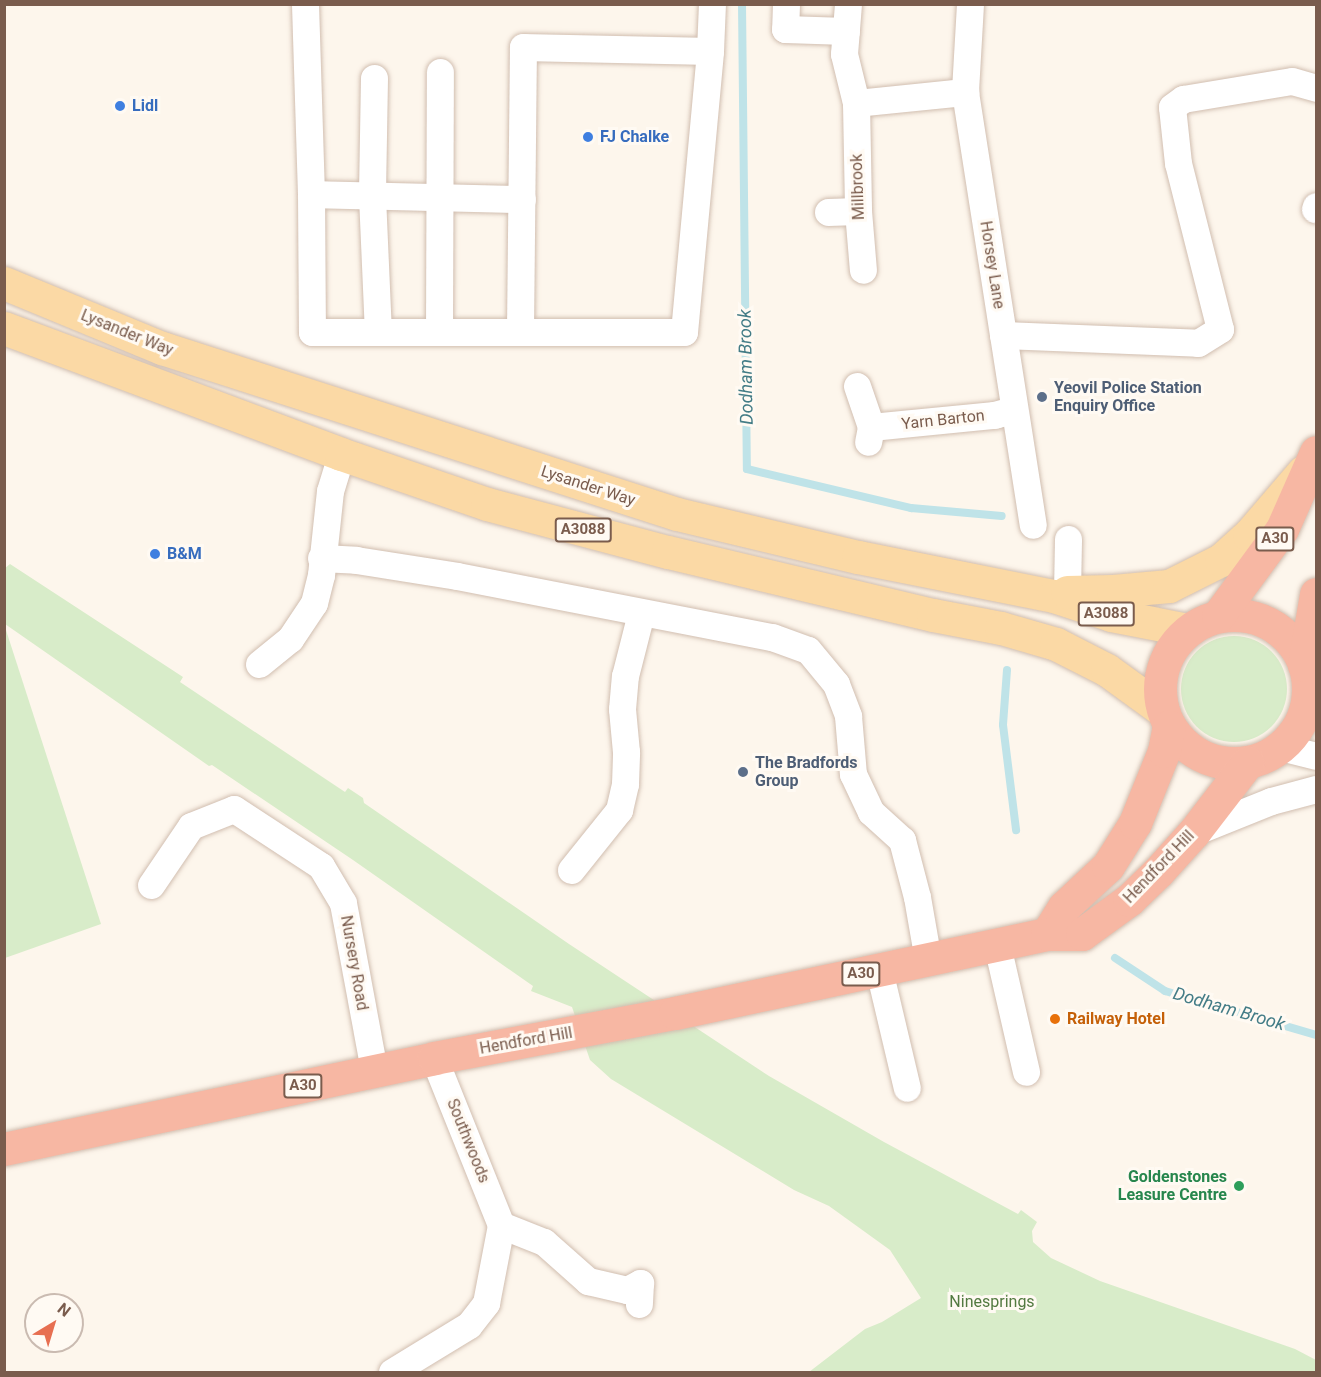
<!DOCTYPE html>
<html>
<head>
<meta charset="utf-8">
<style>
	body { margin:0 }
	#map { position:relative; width:1321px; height:1377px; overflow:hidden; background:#fdf6ec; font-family:Roboto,sans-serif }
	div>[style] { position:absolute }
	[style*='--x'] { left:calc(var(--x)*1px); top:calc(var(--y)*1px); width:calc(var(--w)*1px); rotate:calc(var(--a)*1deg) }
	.green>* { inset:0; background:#d8ecc9 }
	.round { border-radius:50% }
	.stream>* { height:8px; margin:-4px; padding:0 4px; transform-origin:4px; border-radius:4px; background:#bfe3e8 }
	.roads { filter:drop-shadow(0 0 2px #d1beb0) drop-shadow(0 0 2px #d1beb0) }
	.minor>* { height:27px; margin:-13.5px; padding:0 13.5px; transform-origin:13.5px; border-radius:13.5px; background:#fff }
	.major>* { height:33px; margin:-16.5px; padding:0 16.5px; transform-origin:16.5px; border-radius:16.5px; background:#fbd9a5 }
	.highway>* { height:33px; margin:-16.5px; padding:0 16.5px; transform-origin:16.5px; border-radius:16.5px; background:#f7b7a3 }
	.highway>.ring { margin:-16.5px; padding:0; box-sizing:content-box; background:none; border:33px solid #f7b7a3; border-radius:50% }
	.dots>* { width:16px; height:16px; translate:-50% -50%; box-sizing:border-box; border:3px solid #fffaf3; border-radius:50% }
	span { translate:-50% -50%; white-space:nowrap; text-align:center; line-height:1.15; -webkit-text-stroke:6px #fffaf3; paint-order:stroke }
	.shield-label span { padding:2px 4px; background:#fffaf3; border:2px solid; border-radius:4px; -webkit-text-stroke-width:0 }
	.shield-label { font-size:15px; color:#7a5c4d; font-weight:700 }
	.shop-label { font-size:16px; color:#366cbe; font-weight:700 }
	.left { translate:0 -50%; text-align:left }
	.street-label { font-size:16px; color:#7a5c4d }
	.service-label { font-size:16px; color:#4e5e75; font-weight:700 }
	.food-label { font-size:16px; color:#c56008; font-weight:700 }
	.leisure-label { font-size:16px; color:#27864d; font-weight:700 }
	.right { translate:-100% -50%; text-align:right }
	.park-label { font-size:16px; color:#537a41 }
	.water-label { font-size:18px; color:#437c86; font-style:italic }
	.frame { position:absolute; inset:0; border:6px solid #7a5c4d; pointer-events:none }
	.north { position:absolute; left:24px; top:1293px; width:60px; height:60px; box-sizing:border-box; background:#fffaf3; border:2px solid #cabbb1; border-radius:50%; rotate:38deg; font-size:16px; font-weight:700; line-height:24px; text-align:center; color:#7a5c4d }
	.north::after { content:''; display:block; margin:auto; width:21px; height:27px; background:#e76f51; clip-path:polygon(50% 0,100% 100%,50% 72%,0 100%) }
</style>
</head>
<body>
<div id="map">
	<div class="green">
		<div style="clip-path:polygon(10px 564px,183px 677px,180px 682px,345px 792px,348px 788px,363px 798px,364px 803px,569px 944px,769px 1076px,884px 1142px,1018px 1214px,1021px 1210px,1037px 1222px,1032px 1231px,1033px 1242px,1051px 1258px,1100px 1281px,1295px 1349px,1316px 1360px,1316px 1372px,809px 1372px,865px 1329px,882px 1322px,921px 1298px,890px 1250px,829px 1206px,794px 1190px,611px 1079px,590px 1060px,572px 1007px,531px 991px,533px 986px,353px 860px,212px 765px,209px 766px,5px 624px,4px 569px)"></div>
		<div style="clip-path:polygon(5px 627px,101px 924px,5px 958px,4px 958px)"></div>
		<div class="round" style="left:1181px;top:636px;width:106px;height:106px"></div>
	</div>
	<div class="stream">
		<div style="--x:742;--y:4;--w:465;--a:89.4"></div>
		<div style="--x:747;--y:469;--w:169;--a:13.4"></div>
		<div style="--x:911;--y:508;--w:91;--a:5"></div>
		<div style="--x:1007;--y:670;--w:55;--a:94.2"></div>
		<div style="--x:1003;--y:725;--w:106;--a:82.9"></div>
		<div style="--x:1115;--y:958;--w:60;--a:33.4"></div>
		<div style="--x:1165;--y:991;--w:157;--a:16.2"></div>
	</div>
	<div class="roads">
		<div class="minor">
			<div style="--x:305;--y:4;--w:190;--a:88.2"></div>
			<div style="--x:311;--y:194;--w:138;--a:89.6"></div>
			<div style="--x:312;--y:332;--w:372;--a:0"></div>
			<div style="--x:684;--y:332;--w:282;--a:-84.7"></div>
			<div style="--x:710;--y:51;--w:47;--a:-87.6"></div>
			<div style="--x:786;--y:4;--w:25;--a:92"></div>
			<div style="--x:785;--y:29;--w:61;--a:1.9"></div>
			<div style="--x:848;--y:4;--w:50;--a:94.6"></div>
			<div style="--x:844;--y:54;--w:50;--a:76.2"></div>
			<div style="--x:856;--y:103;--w:108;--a:88.9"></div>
			<div style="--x:858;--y:211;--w:59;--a:85.2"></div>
			<div style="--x:970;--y:4;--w:88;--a:93.3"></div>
			<div style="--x:965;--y:92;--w:438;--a:81.1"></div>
			<div style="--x:374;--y:78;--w:118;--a:91"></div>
			<div style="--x:372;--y:196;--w:136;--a:87.5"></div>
			<div style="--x:856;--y:103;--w:110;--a:-5.8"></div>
			<div style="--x:311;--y:194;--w:211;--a:1.4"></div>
			<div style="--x:1315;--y:209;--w:3;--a:-72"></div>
			<div style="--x:828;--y:212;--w:30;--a:-2"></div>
			<div style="--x:439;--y:331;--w:259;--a:-89.8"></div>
			<div style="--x:520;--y:331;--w:284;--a:-89.4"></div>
			<div style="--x:523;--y:47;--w:187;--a:1.2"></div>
			<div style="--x:1003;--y:335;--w:195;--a:2.3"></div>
			<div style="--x:1198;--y:343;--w:26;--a:-32"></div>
			<div style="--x:1220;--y:329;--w:171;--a:-104.2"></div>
			<div style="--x:1178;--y:163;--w:56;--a:-96.1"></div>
			<div style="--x:1172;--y:107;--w:14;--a:-36"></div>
			<div style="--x:1183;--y:99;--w:110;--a:-9.4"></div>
			<div style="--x:1292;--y:81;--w:25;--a:16"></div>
			<div style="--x:857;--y:386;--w:43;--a:71.1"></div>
			<div style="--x:871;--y:427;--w:15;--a:101"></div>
			<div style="--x:871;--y:427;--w:124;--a:-5.6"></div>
			<div style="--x:994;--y:415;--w:20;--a:-15"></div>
			<div style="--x:321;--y:558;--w:35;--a:3"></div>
			<div style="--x:356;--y:560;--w:102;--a:9"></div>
			<div style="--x:457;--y:576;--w:321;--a:11"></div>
			<div style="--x:772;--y:637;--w:38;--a:20"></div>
			<div style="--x:808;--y:650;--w:44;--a:50.5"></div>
			<div style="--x:836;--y:684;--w:34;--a:69"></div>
			<div style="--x:848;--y:716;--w:58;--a:85.1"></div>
			<div style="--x:853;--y:774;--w:42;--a:64.7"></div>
			<div style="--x:871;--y:812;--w:42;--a:42.1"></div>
			<div style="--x:902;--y:840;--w:59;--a:75.3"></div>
			<div style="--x:917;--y:897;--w:64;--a:80.1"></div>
			<div style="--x:1067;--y:592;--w:53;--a:-88.9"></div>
			<div style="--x:259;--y:664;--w:40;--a:-39"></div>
			<div style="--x:290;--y:639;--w:43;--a:-56.3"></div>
			<div style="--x:314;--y:603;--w:29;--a:-76"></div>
			<div style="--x:321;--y:575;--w:84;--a:-83.9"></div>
			<div style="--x:330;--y:491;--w:39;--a:-73"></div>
			<div style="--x:1308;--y:684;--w:9;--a:21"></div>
			<div style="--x:1280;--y:747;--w:37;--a:14"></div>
			<div style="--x:1194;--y:832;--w:83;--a:-21.9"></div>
			<div style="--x:1271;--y:801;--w:47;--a:-14.9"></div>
			<div style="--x:571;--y:870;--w:77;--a:-51.3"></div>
			<div style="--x:619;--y:810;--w:27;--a:-77"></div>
			<div style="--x:625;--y:784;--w:32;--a:-88"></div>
			<div style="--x:626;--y:752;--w:43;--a:-95.3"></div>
			<div style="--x:622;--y:709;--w:33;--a:-85"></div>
			<div style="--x:625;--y:676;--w:65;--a:-75.7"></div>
			<div style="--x:151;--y:885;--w:71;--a:-55.9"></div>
			<div style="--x:191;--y:826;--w:46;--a:-21.6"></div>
			<div style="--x:234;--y:809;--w:104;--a:33.2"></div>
			<div style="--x:321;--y:866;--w:43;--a:59.3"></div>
			<div style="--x:343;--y:903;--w:171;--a:79.5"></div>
			<div style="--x:997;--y:945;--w:130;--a:77.1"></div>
			<div style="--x:879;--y:970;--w:121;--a:76.7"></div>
			<div style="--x:501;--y:1225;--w:46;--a:21.6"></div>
			<div style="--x:544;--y:1242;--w:59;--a:41.6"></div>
			<div style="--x:588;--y:1281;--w:40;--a:13"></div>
			<div style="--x:627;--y:1290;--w:15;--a:-28"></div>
			<div style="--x:640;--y:1283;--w:21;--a:93"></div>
			<div style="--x:392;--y:1372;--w:90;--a:-31.4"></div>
			<div style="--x:469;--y:1325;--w:28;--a:-52"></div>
			<div style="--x:486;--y:1303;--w:79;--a:-79.1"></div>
			<div style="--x:501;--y:1225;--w:180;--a:-111.9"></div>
		</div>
		<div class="major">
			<div style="--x:4;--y:283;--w:171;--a:22.4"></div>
			<div style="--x:162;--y:348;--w:541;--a:17.87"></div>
			<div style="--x:677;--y:514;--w:186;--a:13.4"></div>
			<div style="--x:858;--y:557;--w:200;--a:11.3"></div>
			<div style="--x:1054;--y:596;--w:60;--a:18.4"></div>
			<div style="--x:1111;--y:615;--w:78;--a:11"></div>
			<div style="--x:4;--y:328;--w:360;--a:20.5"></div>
			<div style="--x:341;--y:454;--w:154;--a:18.9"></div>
			<div style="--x:487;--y:504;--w:187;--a:14.9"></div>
			<div style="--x:668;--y:552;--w:272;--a:13.4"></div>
			<div style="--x:933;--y:615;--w:69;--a:10.8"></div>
			<div style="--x:1001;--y:628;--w:57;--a:16.2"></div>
			<div style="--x:1056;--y:644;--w:57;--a:27"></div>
			<div style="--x:1107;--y:670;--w:68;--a:36"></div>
			<div style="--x:1067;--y:592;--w:46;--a:-1.2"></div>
			<div style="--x:1113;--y:591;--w:56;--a:-5.1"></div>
			<div style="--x:1169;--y:586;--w:58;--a:-26.6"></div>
			<div style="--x:1221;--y:560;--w:38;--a:-42"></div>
			<div style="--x:1249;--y:535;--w:83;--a:-49.4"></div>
		</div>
		<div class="highway">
			<div class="ring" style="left:1160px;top:615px;width:115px;height:115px"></div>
			<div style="--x:1218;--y:616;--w:108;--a:-53.7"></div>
			<div style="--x:1282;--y:529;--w:84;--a:-66.2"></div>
			<div style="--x:1304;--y:665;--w:72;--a:-80.4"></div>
			<div style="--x:1047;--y:934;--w:32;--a:-58"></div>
			<div style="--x:1064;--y:907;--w:60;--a:-43"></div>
			<div style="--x:1108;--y:866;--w:51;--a:-57.9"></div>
			<div style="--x:1135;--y:823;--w:78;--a:-68.1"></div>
			<div style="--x:1164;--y:751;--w:25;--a:-79"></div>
			<div style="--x:4;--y:1149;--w:440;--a:-11.9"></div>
			<div style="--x:434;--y:1058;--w:245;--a:-10.6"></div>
			<div style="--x:675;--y:1013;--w:380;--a:-12"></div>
			<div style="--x:1047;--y:934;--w:35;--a:0"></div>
			<div style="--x:1082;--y:934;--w:58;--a:-35.9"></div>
			<div style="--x:1129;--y:900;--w:40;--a:-44"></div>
			<div style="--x:1158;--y:872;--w:54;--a:-48"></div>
			<div style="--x:1194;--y:832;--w:88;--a:-52.4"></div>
		</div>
	</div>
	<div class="dots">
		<div style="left:120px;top:106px;background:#3f7fe0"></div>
		<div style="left:588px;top:137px;background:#3f7fe0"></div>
		<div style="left:1042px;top:397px;background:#5c6f8a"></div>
		<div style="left:155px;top:554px;background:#3f7fe0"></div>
		<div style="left:743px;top:772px;background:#5c6f8a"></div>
		<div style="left:1055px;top:1019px;background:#e8710a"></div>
		<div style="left:1239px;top:1186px;background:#2e9e5b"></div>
	</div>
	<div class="shield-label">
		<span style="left:583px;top:530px">A3088</span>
		<span style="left:1275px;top:539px">A30</span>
		<span style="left:1106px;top:614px">A3088</span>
		<span style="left:861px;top:974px">A30</span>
		<span style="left:303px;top:1086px">A30</span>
	</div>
	<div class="shop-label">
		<span class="left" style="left:132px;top:106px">Lidl</span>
		<span class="left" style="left:600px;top:137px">FJ Chalke</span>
		<span class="left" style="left:167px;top:554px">B&amp;M</span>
	</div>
	<div class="street-label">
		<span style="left:858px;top:187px;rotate:-92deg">Millbrook</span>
		<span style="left:992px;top:265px;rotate:81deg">Horsey Lane</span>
		<span style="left:127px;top:333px;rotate:22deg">Lysander Way</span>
		<span style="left:943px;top:420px;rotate:-6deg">Yarn Barton</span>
		<span style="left:588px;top:486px;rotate:18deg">Lysander Way</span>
		<span style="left:1159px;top:867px;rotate:-46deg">Hendford Hill</span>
		<span style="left:354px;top:963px;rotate:80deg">Nursery Road</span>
		<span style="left:526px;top:1041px;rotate:-10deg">Hendford Hill</span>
		<span style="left:468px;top:1141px;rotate:68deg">Southwoods</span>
	</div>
	<div class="service-label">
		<span class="left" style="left:1054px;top:397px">Yeovil Police Station<br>Enquiry Office</span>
		<span class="left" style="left:755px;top:772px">The Bradfords<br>Group</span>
	</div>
	<div class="food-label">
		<span class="left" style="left:1067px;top:1019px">Railway Hotel</span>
	</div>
	<div class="leisure-label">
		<span class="right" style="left:1227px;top:1186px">Goldenstones<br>Leasure Centre</span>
	</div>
	<div class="park-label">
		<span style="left:992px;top:1302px">Ninesprings</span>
	</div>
	<div class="water-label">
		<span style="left:746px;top:367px;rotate:-91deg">Dodham Brook</span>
		<span style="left:1229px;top:1009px;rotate:16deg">Dodham Brook</span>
	</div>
	<div class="frame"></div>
	<div class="north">N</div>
</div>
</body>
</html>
